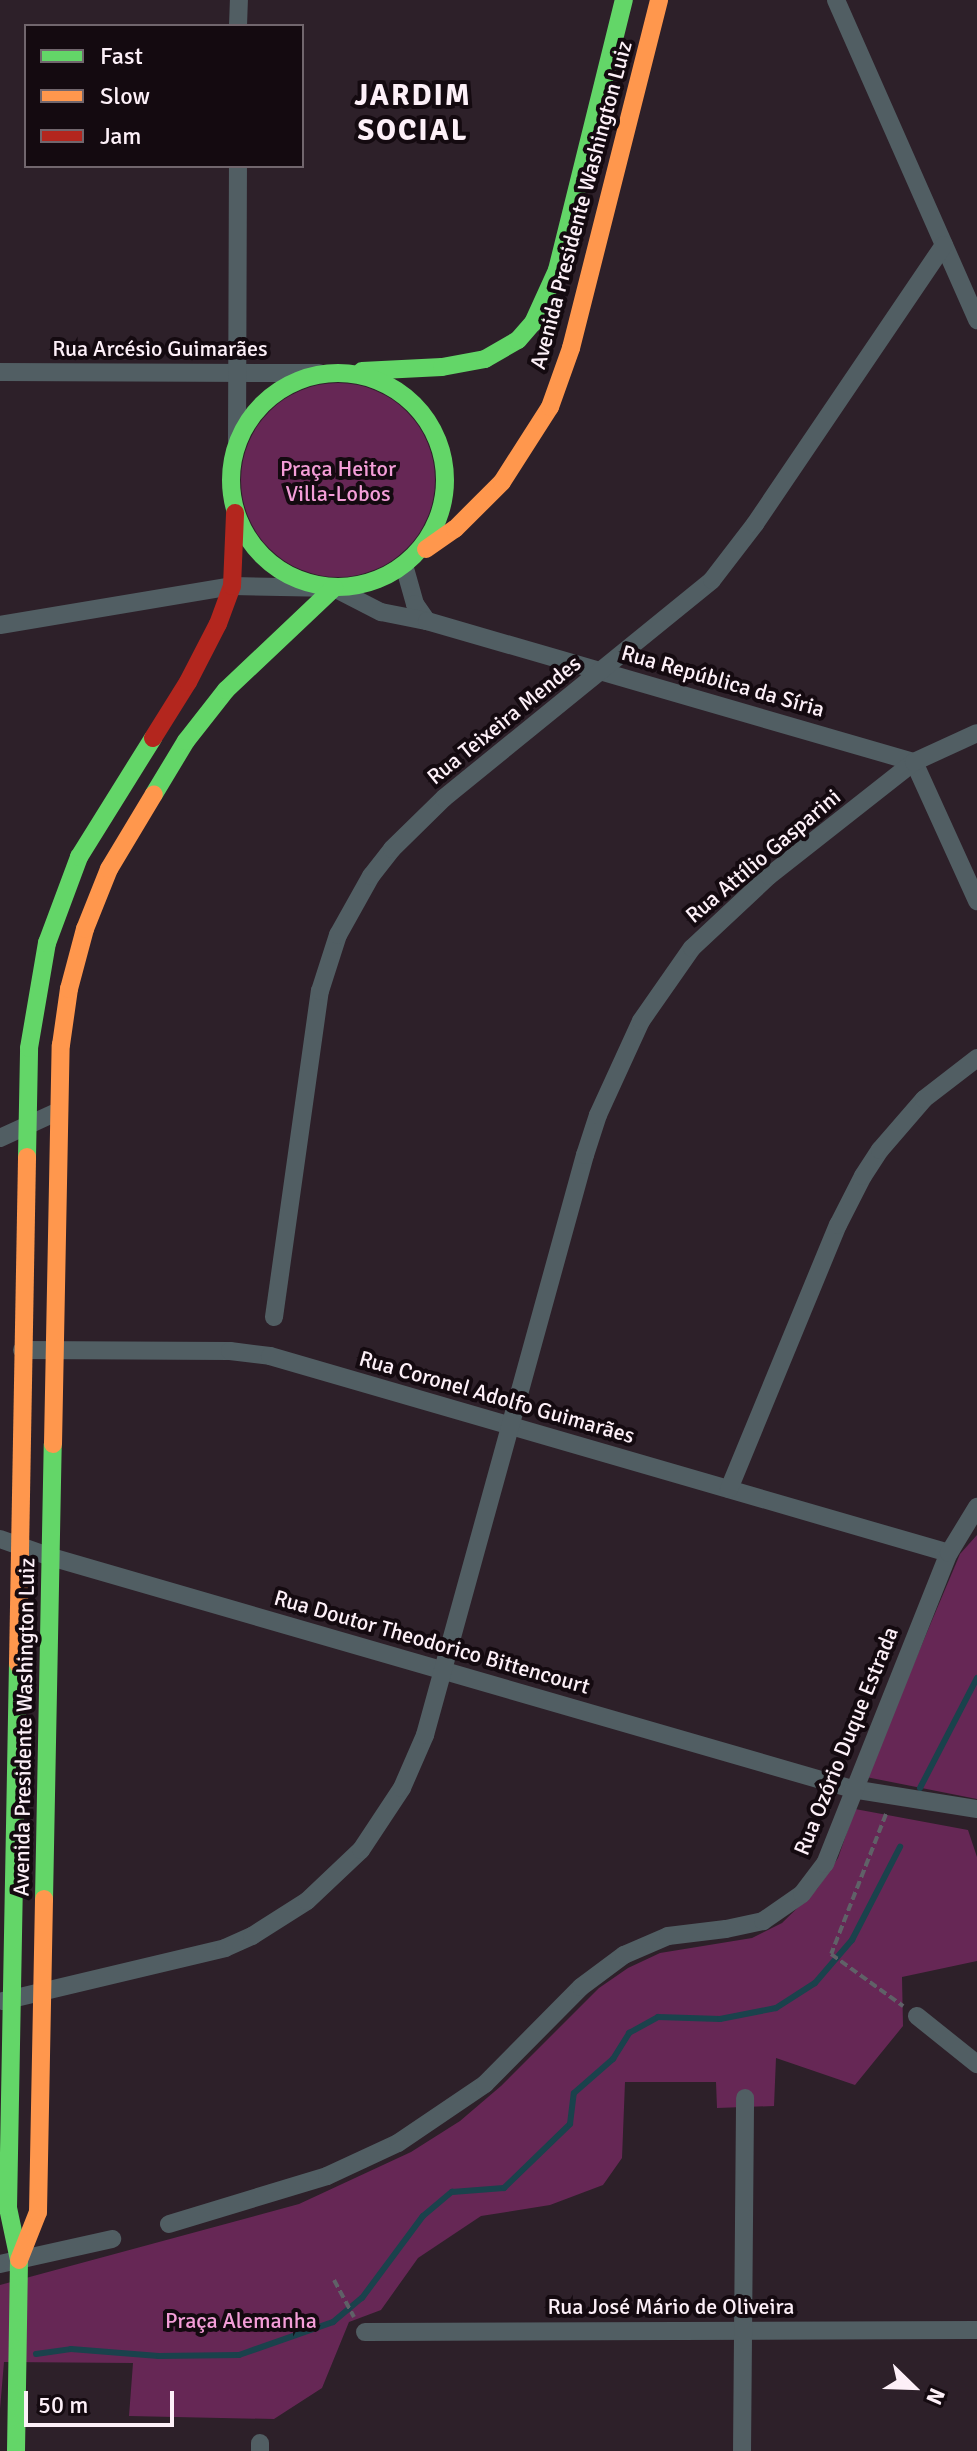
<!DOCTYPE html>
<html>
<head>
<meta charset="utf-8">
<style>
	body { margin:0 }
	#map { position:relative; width:977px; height:2451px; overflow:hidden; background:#2d2029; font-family:Signika,sans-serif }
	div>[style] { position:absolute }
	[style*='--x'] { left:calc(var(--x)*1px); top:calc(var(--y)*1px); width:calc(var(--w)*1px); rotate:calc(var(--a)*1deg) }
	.green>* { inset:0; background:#662755 }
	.round { border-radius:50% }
	.stream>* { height:6px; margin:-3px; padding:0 3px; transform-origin:3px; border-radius:3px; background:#1a424c }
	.path>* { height:4px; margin-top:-2px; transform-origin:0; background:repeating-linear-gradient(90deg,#5f6167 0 8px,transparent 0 12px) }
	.street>* { height:18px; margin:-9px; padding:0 9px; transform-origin:9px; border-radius:9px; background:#515e63 }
	.fast>* { height:18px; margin:-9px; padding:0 9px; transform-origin:9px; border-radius:9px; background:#63d668 }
	.fast>.ring { margin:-9px; padding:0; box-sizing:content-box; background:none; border:18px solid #63d668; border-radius:50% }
	.slow>* { height:18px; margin:-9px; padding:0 9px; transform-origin:9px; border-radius:9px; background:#ff974d }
	.jam>* { height:18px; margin:-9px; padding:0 9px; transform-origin:9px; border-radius:9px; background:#b3261e }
	span { translate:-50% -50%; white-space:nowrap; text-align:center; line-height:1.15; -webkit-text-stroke:8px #140a10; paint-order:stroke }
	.street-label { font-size:22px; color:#fdf0f8 }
	.park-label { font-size:22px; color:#f49ed8 }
	.district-label { font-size:30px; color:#fdf0f8; font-weight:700; letter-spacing:2px }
	.legend { position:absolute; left:24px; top:24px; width:280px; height:144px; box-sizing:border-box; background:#140a10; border:2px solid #71666d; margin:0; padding:10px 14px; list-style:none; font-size:24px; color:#fdf0f8 }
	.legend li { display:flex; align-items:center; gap:16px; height:40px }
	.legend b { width:40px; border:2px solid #71666d }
	.north { position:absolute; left:873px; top:2347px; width:80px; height:80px; -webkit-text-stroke:6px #140a10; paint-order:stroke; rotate:113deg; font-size:22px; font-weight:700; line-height:32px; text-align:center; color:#fdf0f8 }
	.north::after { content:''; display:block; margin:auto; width:28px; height:36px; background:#fdf0f8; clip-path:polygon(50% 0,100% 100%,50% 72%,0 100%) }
	.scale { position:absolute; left:24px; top:2391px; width:150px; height:36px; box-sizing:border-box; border:4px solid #fdf0f8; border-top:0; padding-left:10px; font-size:24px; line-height:28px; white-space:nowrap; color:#fdf0f8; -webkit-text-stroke:6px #140a10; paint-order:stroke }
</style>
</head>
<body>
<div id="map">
	<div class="green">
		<div class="round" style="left:241px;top:383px;width:194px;height:194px"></div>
		<div style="clip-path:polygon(977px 1535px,977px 1799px,866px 1777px,960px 1554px)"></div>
		<div style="clip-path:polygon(855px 1809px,968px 1830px,977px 1857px,977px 1961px,902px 1977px,903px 2026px,855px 2085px,776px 2058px,774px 2106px,717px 2108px,716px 2082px,625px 2082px,622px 2158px,603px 2185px,550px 2205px,481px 2216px,418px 2258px,381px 2310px,349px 2322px,322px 2388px,274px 2419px,129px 2416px,133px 2363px,4px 2362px,0 2409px,0 2285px,299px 2204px,411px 2152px,460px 2121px,501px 2086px,599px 1988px,628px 1968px,660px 1953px,752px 1938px,782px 1923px,817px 1889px,838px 1858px)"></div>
	</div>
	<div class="stream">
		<div style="--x:920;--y:1788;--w:124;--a:-62.6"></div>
		<div style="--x:36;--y:2354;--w:35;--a:-8"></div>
		<div style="--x:71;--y:2349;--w:88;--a:4.5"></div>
		<div style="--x:159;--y:2356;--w:80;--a:-0.7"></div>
		<div style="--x:239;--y:2355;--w:100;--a:-19.3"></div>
		<div style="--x:333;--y:2322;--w:38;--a:-40"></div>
		<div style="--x:362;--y:2298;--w:102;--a:-53.4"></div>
		<div style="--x:423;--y:2216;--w:38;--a:-40"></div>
		<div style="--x:452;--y:2192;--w:52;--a:-4.4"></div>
		<div style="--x:504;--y:2188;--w:92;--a:-44.1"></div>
		<div style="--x:570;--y:2124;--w:31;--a:-83"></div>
		<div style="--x:574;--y:2093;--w:52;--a:-41.1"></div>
		<div style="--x:613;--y:2059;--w:31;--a:-58"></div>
		<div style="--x:629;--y:2033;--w:33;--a:-29"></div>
		<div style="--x:658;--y:2017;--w:62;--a:1.8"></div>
		<div style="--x:720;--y:2019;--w:57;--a:-11.1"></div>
		<div style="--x:776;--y:2008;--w:46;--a:-32.7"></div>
		<div style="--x:815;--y:1983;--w:57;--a:-49.3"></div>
		<div style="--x:852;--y:1940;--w:105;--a:-62.7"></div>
	</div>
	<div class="path">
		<div style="--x:886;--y:1814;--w:150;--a:111.4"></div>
		<div style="--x:831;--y:1954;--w:89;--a:35.8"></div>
		<div style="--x:334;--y:2280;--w:42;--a:61.6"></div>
	</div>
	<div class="street">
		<div style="--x:836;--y:0;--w:350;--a:66.2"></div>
		<div style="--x:238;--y:26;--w:26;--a:-88"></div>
		<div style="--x:0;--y:372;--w:319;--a:0.2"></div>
		<div style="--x:237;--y:441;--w:275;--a:-89.8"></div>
		<div style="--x:404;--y:565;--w:41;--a:74.2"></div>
		<div style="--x:415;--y:604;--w:21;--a:55"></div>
		<div style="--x:0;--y:625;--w:235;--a:-9.5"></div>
		<div style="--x:232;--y:586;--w:102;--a:1.1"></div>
		<div style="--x:334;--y:588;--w:53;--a:27.1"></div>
		<div style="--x:381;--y:612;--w:47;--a:11.1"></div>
		<div style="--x:427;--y:621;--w:507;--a:16.15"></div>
		<div style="--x:914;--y:762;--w:153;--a:65.6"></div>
		<div style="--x:0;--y:1138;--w:65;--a:-24.6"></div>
		<div style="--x:274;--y:1317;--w:329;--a:-82"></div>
		<div style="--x:320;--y:991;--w:59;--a:-72.2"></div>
		<div style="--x:338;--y:935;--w:68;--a:-60.8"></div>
		<div style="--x:371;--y:876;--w:34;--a:-52"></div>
		<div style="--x:392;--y:849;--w:73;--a:-44.4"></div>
		<div style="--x:444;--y:798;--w:345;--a:-39.1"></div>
		<div style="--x:712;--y:580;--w:71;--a:-52.5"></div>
		<div style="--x:755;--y:524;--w:337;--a:-55.9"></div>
		<div style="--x:22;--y:1350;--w:208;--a:0.3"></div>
		<div style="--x:230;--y:1351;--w:40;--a:7.1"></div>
		<div style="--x:270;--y:1356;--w:707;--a:16.18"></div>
		<div style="--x:729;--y:1489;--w:286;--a:-67.6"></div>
		<div style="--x:838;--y:1225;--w:55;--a:-63"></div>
		<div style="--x:863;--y:1176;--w:31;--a:-57"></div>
		<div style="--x:880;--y:1150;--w:67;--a:-49.2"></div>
		<div style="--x:924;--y:1099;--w:67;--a:-37.7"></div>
		<div style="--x:0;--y:1539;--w:54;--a:19.4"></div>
		<div style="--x:51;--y:1557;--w:834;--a:16.15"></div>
		<div style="--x:852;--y:1789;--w:127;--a:9.1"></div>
		<div style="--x:3;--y:2001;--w:228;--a:-13.4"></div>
		<div style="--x:225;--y:1948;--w:30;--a:-24"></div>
		<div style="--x:252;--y:1936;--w:65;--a:-32.5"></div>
		<div style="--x:307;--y:1901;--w:74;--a:-43.4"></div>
		<div style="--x:361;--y:1850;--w:74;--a:-56.5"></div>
		<div style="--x:402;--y:1788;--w:58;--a:-66.5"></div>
		<div style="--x:425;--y:1735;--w:602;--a:-74.58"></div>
		<div style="--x:585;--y:1155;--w:42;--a:-72"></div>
		<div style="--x:598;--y:1115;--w:103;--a:-65.4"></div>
		<div style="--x:641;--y:1021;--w:89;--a:-55.1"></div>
		<div style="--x:692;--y:948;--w:105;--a:-43.1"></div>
		<div style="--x:769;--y:876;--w:184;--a:-38.2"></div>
		<div style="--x:914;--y:762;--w:69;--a:-24.7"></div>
		<div style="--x:917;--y:2016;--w:77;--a:38.7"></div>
		<div style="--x:169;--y:2224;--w:165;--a:-16.9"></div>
		<div style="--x:327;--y:2176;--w:78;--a:-24.9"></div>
		<div style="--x:398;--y:2143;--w:105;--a:-34.1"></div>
		<div style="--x:485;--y:2084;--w:136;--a:-45.3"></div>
		<div style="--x:581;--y:1987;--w:54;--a:-36.7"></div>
		<div style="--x:624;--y:1955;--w:48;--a:-23.4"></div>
		<div style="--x:668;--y:1936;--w:58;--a:-6.9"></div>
		<div style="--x:726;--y:1929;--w:38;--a:-12"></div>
		<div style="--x:763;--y:1921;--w:47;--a:-34.7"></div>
		<div style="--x:802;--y:1894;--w:38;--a:-53"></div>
		<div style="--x:825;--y:1864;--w:335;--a:-68.3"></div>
		<div style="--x:949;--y:1553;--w:54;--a:-58.7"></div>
		<div style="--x:0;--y:2264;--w:115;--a:-12.6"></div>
		<div style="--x:365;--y:2332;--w:612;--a:-0.19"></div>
		<div style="--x:260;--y:2451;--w:8;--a:-90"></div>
		<div style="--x:742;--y:2451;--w:353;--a:-89.5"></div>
	</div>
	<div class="fast">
		<div style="--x:362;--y:371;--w:80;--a:-2.9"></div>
		<div style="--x:442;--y:367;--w:44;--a:-10.5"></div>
		<div style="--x:485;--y:359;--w:38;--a:-30"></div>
		<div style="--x:518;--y:340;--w:23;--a:-49"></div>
		<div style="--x:533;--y:323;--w:58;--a:-65.6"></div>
		<div style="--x:557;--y:270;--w:278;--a:-76.1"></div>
		<div class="ring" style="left:231px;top:373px;width:196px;height:196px"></div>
		<div style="--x:154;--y:794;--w:62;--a:-58.9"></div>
		<div style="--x:186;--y:741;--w:65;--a:-51.9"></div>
		<div style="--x:226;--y:690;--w:149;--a:-43.4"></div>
		<div style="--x:27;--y:1157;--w:109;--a:-88.9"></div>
		<div style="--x:29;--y:1048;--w:107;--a:-80.3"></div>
		<div style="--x:47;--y:943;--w:92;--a:-69.6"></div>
		<div style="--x:79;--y:857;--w:140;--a:-58.1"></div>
		<div style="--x:44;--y:1899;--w:455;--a:-88.9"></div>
		<div style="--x:16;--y:2451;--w:191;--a:-89.1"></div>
		<div style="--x:19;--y:2260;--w:53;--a:-101.9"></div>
		<div style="--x:8;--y:2208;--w:544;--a:-88.95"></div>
	</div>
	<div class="slow">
		<div style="--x:426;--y:549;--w:35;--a:-35"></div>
		<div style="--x:455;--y:529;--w:66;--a:-45"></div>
		<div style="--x:502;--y:482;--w:89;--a:-57.4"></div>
		<div style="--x:550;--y:407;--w:63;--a:-70.4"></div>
		<div style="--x:571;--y:348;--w:359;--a:-75.8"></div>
		<div style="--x:53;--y:1444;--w:399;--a:-88.9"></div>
		<div style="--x:61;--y:1045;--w:57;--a:-81.9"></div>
		<div style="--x:69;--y:989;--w:62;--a:-75.1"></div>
		<div style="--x:85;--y:929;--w:65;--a:-68.2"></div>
		<div style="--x:109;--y:869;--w:87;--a:-59"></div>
		<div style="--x:18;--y:1664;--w:507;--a:-88.98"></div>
		<div style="--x:19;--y:2260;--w:52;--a:-68.4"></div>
		<div style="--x:38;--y:2212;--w:313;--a:-88.9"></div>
	</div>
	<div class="jam">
		<div style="--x:153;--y:738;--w:66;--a:-58"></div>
		<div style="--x:188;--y:682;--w:65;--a:-62.7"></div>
		<div style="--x:218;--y:624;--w:40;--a:-69.8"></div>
		<div style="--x:232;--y:586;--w:73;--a:-87.6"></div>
	</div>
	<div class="street-label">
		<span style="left:581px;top:205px;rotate:-75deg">Avenida Presidente Washington Luiz</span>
		<span style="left:160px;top:349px">Rua Arcésio Guimarães</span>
		<span style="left:723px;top:681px;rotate:16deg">Rua República da Síria</span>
		<span style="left:504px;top:720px;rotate:-39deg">Rua Teixeira Mendes</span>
		<span style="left:763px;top:856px;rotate:-40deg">Rua Attílio Gasparini</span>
		<span style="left:497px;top:1397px;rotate:16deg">Rua Coronel Adolfo Guimarães</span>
		<span style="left:432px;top:1642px;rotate:16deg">Rua Doutor Theodorico Bittencourt</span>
		<span style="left:24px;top:1727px;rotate:-89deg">Avenida Presidente Washington Luiz</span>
		<span style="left:846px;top:1741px;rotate:-68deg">Rua Ozório Duque Estrada</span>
		<span style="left:671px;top:2307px">Rua José Mário de Oliveira</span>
	</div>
	<div class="park-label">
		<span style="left:338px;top:481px">Praça Heitor<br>Villa-Lobos</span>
		<span style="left:241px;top:2321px">Praça Alemanha</span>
	</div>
	<div class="district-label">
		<span style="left:413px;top:113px">JARDIM<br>SOCIAL</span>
	</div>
	<ul class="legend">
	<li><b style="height:10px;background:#63d668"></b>Fast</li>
	<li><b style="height:10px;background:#ff974d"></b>Slow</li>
	<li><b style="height:10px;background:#b3261e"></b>Jam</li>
	</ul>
	<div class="north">N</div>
	<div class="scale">50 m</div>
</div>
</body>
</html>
